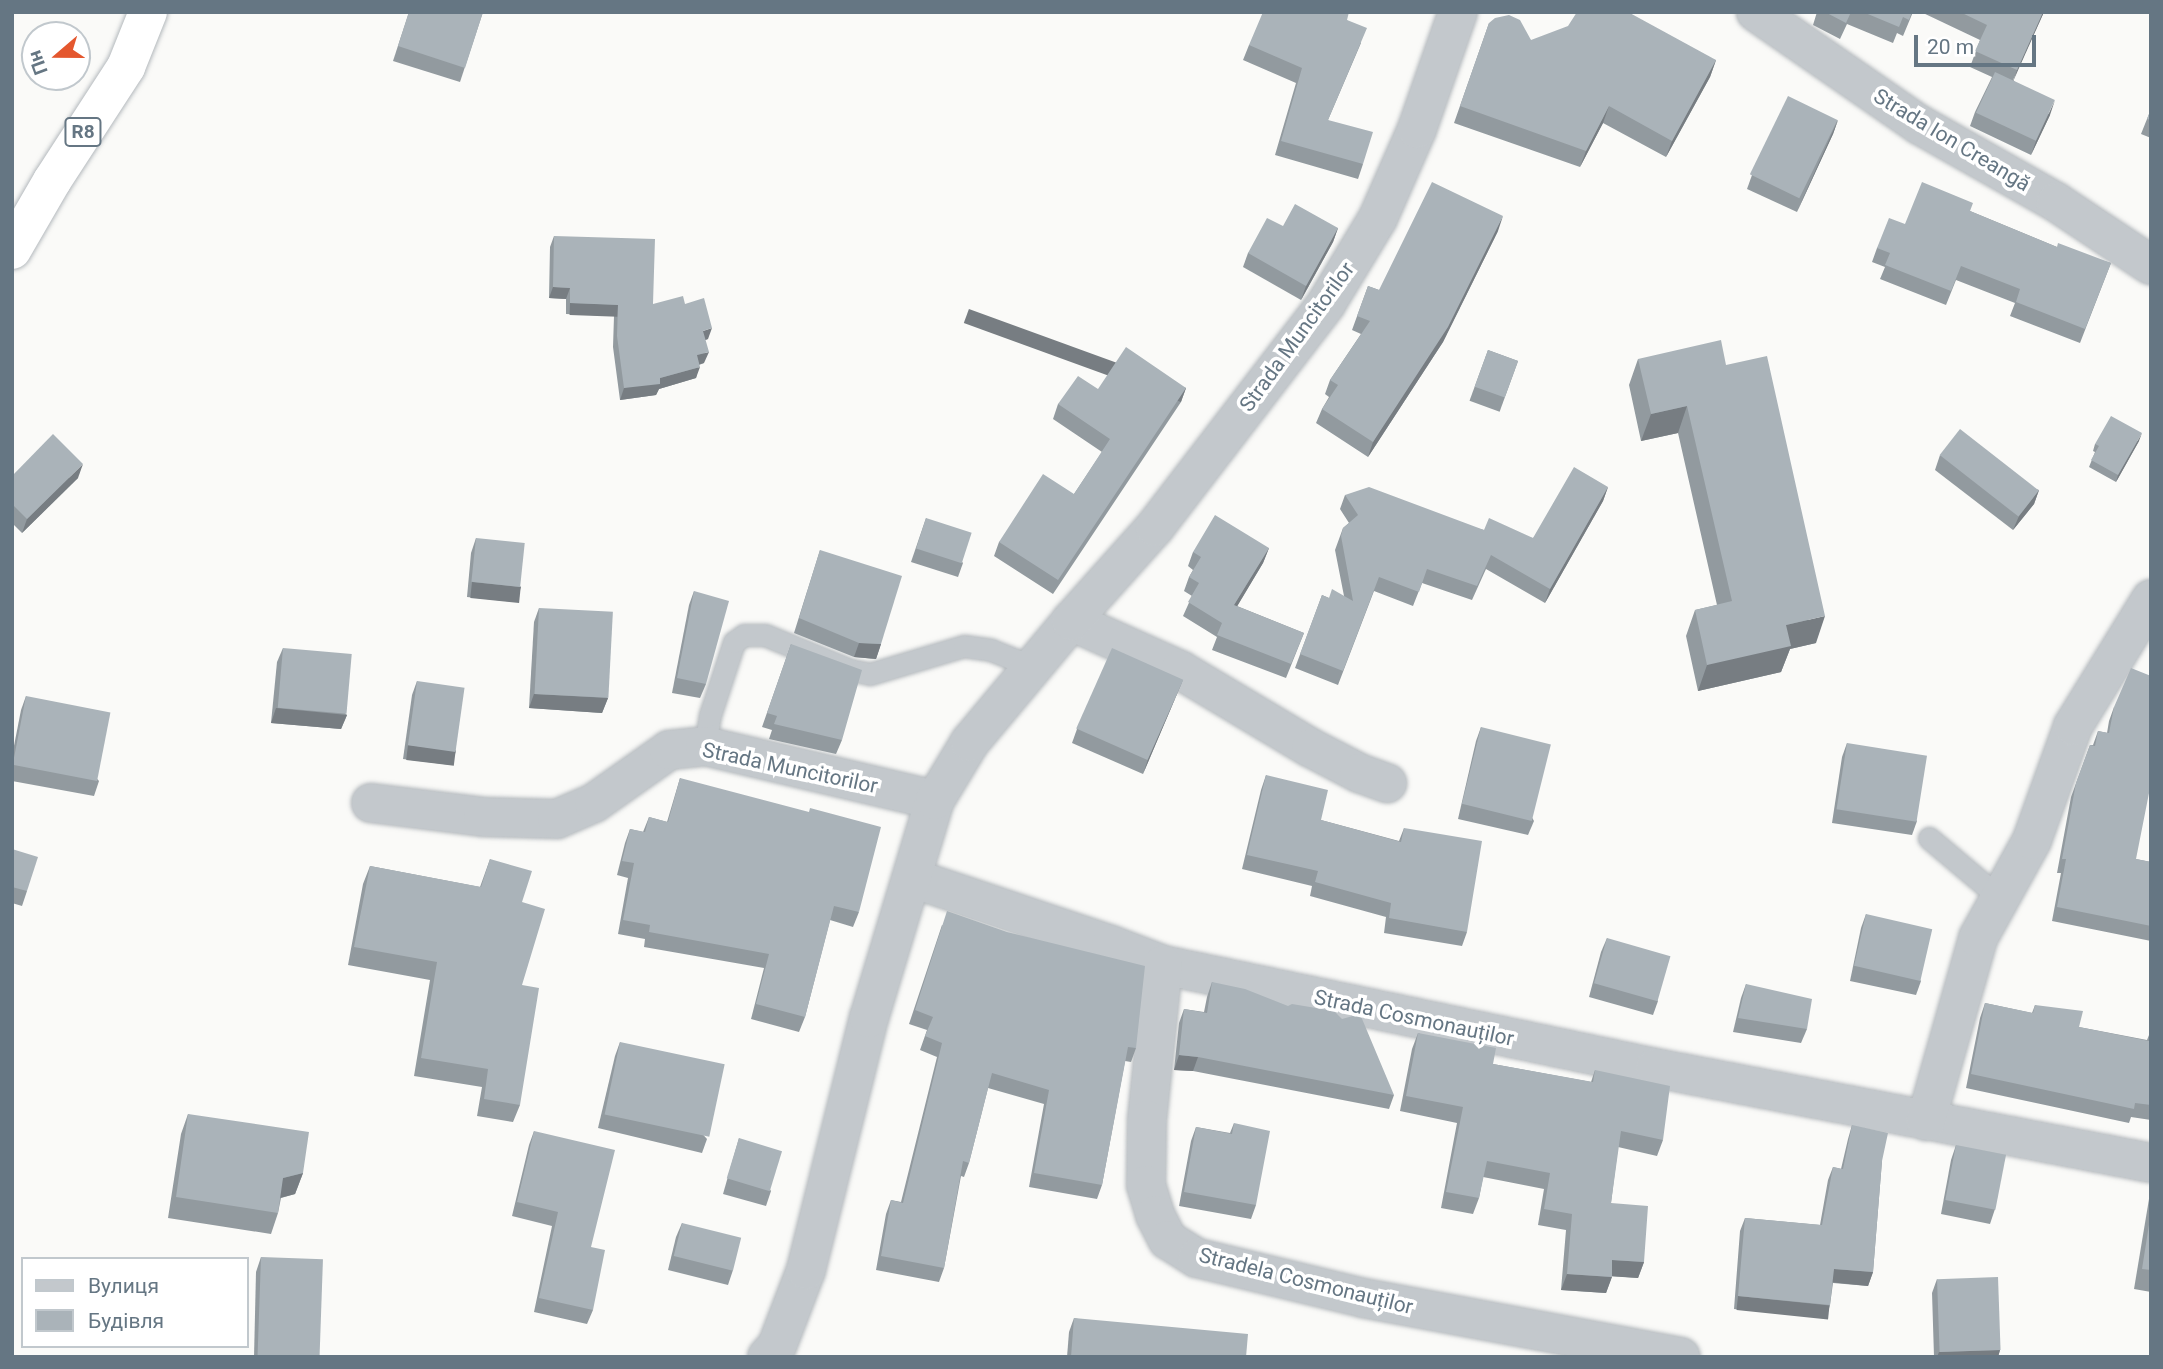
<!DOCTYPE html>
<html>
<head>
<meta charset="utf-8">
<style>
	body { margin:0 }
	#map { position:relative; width:2163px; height:1369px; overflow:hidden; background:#fafaf8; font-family:Roboto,sans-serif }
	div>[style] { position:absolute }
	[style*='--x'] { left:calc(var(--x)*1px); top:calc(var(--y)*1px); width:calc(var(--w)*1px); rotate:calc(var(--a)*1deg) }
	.roads { filter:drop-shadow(0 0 2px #b4b9bd) drop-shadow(0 0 2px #b4b9bd) }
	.lane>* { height:21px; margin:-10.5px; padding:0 10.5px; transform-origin:10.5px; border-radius:10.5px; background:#c3c8cc }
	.street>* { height:38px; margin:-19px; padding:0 19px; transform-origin:19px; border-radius:19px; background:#c3c8cc }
	.highway>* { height:38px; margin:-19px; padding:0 19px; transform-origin:19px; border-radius:19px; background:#fff }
	.wall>* { inset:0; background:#929a9f; transform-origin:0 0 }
	.shaded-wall>* { inset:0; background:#777d82; transform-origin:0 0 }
	.building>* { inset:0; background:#aab3b9; transform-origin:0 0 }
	span { translate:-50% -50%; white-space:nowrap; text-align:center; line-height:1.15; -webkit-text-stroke:7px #fff; paint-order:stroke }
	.shield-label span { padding:2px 5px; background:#fff; border:2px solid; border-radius:5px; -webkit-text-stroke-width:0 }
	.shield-label { font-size:19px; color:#657683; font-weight:700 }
	.street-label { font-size:21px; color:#657683 }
	.frame { position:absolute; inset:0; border:14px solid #657683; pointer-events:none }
	.legend { position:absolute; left:21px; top:1257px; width:228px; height:91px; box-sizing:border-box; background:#fff; border:2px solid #c1c8cd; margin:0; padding:9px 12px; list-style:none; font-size:21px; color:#657683 }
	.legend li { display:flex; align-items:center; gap:14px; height:35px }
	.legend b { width:35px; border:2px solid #c1c8cd }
	.north { position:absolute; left:21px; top:21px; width:70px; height:70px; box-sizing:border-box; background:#fff; border:2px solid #c1c8cd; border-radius:50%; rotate:250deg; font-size:19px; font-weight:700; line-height:28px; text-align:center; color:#657683 }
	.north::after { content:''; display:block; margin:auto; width:24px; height:32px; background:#e4572e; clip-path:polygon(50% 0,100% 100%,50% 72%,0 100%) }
	.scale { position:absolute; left:1914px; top:35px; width:122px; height:32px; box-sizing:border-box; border:4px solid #657683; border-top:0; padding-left:9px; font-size:21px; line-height:24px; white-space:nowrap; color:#657683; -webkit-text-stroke:5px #fff; paint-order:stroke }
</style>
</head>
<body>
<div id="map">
	<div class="roads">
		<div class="lane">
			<div style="--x:705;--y:746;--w:31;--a:-81"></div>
			<div style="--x:710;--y:715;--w:77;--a:-71.8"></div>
			<div style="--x:734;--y:642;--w:12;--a:-35"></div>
			<div style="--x:744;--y:635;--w:21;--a:0"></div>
			<div style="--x:765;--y:635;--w:92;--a:22.4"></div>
			<div style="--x:850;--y:670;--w:20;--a:11"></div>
			<div style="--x:870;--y:674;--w:98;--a:-16.6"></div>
			<div style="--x:964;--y:646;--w:27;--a:8"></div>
			<div style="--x:991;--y:650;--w:45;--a:22"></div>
			<div style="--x:1929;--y:838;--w:93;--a:40.2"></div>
		</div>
		<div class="street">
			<div style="--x:1756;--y:12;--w:199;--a:34.6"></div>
			<div style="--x:1920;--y:125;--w:156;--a:29.5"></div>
			<div style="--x:2056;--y:202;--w:114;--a:33.6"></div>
			<div style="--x:1071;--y:621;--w:120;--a:24.2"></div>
			<div style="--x:1180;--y:670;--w:152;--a:30.8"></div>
			<div style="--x:1311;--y:748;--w:54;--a:27.5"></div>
			<div style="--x:1359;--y:773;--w:30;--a:20"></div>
			<div style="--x:371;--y:803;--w:113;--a:7.1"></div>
			<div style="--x:483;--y:817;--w:74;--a:1.5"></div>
			<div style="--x:557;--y:819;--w:40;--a:-23.4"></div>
			<div style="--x:594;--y:803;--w:92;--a:-35.2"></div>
			<div style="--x:669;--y:750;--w:36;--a:-6"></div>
			<div style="--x:705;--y:746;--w:236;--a:13.2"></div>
			<div style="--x:912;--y:878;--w:210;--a:18.6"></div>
			<div style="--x:1111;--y:945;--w:56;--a:21"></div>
			<div style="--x:1163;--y:965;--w:503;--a:11.82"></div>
			<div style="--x:1655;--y:1068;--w:505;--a:10.84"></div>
			<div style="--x:1163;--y:965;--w:156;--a:95.9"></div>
			<div style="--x:1147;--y:1120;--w:65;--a:90.9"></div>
			<div style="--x:1146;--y:1185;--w:31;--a:73"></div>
			<div style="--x:1155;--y:1215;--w:28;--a:63"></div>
			<div style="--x:1168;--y:1240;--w:34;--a:32"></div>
			<div style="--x:1197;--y:1258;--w:171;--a:13.5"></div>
			<div style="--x:1363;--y:1298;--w:323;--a:10.5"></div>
			<div style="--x:1926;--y:1121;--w:190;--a:-74.1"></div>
			<div style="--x:1978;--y:938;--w:112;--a:-61.1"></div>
			<div style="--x:2032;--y:840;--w:121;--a:-70.2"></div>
			<div style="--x:2073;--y:726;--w:149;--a:-58.4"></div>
			<div style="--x:767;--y:1357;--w:15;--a:-48"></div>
			<div style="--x:777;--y:1346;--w:81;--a:-69.1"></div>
			<div style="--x:806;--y:1270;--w:260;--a:-76"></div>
			<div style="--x:869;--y:1018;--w:228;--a:-73.2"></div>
			<div style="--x:935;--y:800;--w:68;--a:-58.9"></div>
			<div style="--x:970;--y:742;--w:158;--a:-50.1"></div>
			<div style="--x:1071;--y:621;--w:126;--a:-48.2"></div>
			<div style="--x:1155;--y:527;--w:281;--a:-52.5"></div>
			<div style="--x:1326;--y:304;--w:100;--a:-58.8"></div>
			<div style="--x:1378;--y:218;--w:97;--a:-66.3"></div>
			<div style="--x:1417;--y:129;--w:124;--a:-70.7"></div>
		</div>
		<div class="highway">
			<div style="--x:12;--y:250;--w:80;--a:-59.9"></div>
			<div style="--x:52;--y:181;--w:136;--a:-57"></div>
			<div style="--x:126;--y:67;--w:59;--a:-68.2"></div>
		</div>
	</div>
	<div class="wall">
		<div style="clip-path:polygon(409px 12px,483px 12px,460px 82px,393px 61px)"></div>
		<div style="clip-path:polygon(1817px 12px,1913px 12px,1903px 36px,1897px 33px,1893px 43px,1847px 24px,1840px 39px,1813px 25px)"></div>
		<div style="clip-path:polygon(1921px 12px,2044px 12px,2013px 80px,2050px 115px,2031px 155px,1970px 126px,1975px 112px,1992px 77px,1970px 67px,1980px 40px)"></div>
		<div style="clip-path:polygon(1347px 20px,1361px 43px,1328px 120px,1363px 164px,1358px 179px,1275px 155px,1296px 83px,1243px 60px,1249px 45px)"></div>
		<div style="clip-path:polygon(1489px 23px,1531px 40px,1716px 60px,1710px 77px,1666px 157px,1603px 123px,1580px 167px,1454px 123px)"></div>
		<div style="clip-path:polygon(2151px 109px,2151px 138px,2141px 134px)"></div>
		<div style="clip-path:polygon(1838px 120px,1833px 134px,1797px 212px,1747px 189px,1752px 175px)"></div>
		<div style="clip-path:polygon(1970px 211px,2057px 247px,2111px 263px,2080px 343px,2010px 316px,2015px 303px,1956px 280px,1946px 305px,1880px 279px,1885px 267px,1872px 262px,1877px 248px,1905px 224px)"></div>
		<div style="clip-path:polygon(1283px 226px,1338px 228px,1333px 242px,1301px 300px,1243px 267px,1248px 253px)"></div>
		<div style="clip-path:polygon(1498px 231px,1443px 342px,1368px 457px,1316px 423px,1322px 409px,1329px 397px,1325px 394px,1330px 380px,1361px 334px,1352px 330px,1368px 286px,1379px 290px)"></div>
		<div style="clip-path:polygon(554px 236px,653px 304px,685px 304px,708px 339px,705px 340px,704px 363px,699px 365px,696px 378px,659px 389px,656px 395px,620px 400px,613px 347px,614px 316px,566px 314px,566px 299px,549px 298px,550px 247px)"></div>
		<div style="left:1488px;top:350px;width:32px;height:54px;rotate:20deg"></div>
		<div style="clip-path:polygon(1638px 359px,1726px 365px,1816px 643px,1790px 649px,1781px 672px,1698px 691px,1686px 636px,1695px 610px,1717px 605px,1678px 433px,1641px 441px,1629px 385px)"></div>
		<div style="clip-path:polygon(1186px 388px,1181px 402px,1053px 594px,994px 556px,999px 542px,1074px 494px,1102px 452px,1053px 419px,1058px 404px,1098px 389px)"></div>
		<div style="clip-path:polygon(2139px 441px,2116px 482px,2089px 467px,2095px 452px,2093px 451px,2095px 444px)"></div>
		<div style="clip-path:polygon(1940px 455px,2039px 490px,2034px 504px,2013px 530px,1935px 470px)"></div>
		<div style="clip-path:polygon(12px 476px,78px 478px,22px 533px,12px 523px)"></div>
		<div style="clip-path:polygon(1608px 487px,1603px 501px,1545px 603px,1486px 569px,1472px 600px,1422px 583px,1413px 606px,1374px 591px,1338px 685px,1295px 668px,1322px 595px,1329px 598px,1344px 596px,1335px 550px,1343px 528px,1349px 523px,1340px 509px,1345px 495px,1484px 530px,1533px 538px)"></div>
		<div style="clip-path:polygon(926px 518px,963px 563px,958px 577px,911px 562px)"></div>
		<div style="clip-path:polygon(476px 538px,521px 587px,516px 602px,467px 597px,471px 553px)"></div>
		<div style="clip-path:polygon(1269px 548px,1263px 563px,1237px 606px,1304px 633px,1286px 678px,1212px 650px,1217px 637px,1183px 616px,1192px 596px,1184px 591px,1189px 577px,1193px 570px,1188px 566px,1193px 552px)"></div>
		<div style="clip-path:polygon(820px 550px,881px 644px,876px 659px,854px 657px,794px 633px)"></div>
		<div style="clip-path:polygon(694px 591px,706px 684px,700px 698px,672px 693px,689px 605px)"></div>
		<div style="clip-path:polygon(539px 608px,608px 698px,602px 713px,529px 708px,534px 622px)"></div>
		<div style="clip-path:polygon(791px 644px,842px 740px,836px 754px,769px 739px,772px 730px,762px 727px)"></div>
		<div style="clip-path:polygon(283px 648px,347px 715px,341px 729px,271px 723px,277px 662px)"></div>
		<div style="clip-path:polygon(1183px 680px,1143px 774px,1072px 743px,1077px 729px)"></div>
		<div style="clip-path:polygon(417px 681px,456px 751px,451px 765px,403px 759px,412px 695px)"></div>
		<div style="clip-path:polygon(26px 696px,99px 781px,94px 796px,12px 781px,12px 756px,21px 710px)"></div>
		<div style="clip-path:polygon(2114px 707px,2136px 859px,2151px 862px,2151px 941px,2052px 921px,2061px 873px,2057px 873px,2071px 797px,2090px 745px,2093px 745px,2098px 731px,2107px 733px,2109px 721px)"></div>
		<div style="clip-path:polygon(1481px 727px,1534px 821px,1528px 835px,1458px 819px,1476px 741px)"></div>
		<div style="clip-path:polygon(1847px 743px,1917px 821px,1912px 835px,1832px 823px,1842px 757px)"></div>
		<div style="clip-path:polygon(1266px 775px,1321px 820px,1399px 841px,1404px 828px,1467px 932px,1462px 946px,1384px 933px,1386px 917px,1310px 896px,1312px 886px,1242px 869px,1261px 790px)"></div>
		<div style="clip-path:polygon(680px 778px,859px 912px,853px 927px,830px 920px,805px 1017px,799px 1032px,751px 1019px,764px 968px,644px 947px,645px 939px,618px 934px,628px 878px,617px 875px,625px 843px,630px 829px,643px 832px,649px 817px,667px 822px)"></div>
		<div style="clip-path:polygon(12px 849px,27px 891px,22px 906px,12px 903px)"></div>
		<div style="clip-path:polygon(490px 859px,522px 902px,520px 1105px,513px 1122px,477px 1116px,482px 1087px,414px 1076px,430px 980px,348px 965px,363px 884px,370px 866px,480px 887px)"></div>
		<div style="clip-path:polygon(1866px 914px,1921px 981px,1916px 995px,1850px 981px,1861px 928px)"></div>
		<div style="clip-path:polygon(942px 925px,1136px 1048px,1131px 1062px,1125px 1061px,1102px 1185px,1097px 1199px,1029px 1187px,1044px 1104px,988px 1088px,969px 1163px,964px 1177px,961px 1176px,944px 1268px,939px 1282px,876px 1270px,886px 1214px,891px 1200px,901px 1202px,937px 1057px,920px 1050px,927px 1030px,909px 1024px)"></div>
		<div style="clip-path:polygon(1607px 938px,1658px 1001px,1653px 1015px,1589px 997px,1601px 952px)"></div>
		<div style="clip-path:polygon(1212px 982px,1394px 1095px,1389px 1109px,1193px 1071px,1174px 1070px,1179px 1023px,1184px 1009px,1204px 1012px,1207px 997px)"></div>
		<div style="clip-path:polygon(1746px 984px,1807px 1029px,1801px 1043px,1733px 1032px,1741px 998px)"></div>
		<div style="clip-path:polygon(1985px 1003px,2032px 1013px,2035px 1005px,2079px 1027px,2147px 1040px,2151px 1030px,2151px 1120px,2131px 1117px,2129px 1123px,1966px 1088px,1980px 1018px)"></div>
		<div style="clip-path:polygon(1418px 1033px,1493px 1064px,1591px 1082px,1595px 1070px,1663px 1140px,1657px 1156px,1618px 1147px,1611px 1203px,1644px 1262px,1638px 1278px,1612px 1276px,1606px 1293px,1561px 1290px,1566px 1230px,1538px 1225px,1544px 1189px,1483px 1177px,1479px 1198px,1473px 1214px,1441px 1208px,1457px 1123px,1400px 1111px,1412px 1049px)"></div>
		<div style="clip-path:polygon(620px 1042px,707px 1139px,702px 1153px,598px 1128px,615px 1056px)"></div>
		<div style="clip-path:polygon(188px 1114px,303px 1173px,295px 1194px,281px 1198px,278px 1213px,271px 1234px,168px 1218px,181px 1134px)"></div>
		<div style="clip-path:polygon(1234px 1123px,1256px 1205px,1251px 1219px,1179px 1206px,1191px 1141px,1196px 1127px,1230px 1133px)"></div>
		<div style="clip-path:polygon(1852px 1125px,1882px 1161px,1873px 1272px,1868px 1286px,1833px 1283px,1830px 1305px,1826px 1318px,1734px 1309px,1740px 1231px,1745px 1218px,1820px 1225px,1828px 1180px,1833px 1167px,1841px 1169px,1848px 1139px)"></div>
		<div style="clip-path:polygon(534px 1131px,591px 1247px,593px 1310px,587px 1324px,534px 1312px,552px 1226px,512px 1216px,529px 1145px)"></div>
		<div style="clip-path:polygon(739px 1138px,771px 1191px,766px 1206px,723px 1194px)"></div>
		<div style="clip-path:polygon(1956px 1145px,1995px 1209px,1990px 1224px,1941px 1214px,1951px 1160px)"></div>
		<div style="clip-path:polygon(2151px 1193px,2151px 1292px,2134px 1289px,2149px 1199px)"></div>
		<div style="clip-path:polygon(682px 1223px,733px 1270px,728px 1285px,668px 1270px,676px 1237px)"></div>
		<div style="clip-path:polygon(261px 1257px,320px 1357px,254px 1357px,256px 1272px)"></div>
		<div style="clip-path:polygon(1937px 1279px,2000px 1350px,1998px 1357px,1934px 1357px,1932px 1293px)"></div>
		<div style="clip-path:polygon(1074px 1318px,1246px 1357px,1067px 1357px,1069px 1332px)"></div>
	</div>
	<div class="shaded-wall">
		<div style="clip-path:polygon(2043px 12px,2044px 12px,2011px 86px,2017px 70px)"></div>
		<div style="clip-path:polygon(1716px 60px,1710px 77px,1666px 157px,1672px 141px)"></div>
		<div style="clip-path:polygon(2055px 100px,2050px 115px,2031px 155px,2036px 141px)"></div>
		<div style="clip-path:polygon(1609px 106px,1603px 123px,1580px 167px,1586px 151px)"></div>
		<div style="clip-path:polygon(1838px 120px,1833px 134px,1797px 212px,1803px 198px)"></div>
		<div style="clip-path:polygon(1503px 216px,1498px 231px,1443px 342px,1368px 457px,1373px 442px)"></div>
		<div style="clip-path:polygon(1338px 228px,1333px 242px,1301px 300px,1306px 286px)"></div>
		<div style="clip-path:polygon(553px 287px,570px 288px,566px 299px,549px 298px)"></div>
		<div style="left:570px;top:303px;width:48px;height:12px;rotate:2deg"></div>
		<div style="clip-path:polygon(712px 328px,708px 339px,699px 342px,703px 331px)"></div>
		<div style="clip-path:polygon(709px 352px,704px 363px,693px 366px,697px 355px)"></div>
		<div style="clip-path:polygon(700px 367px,696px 378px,659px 389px,656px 395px,620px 400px,624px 388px)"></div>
		<div style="left:1186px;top:388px;width:15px;height:231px;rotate:110deg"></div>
		<div style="clip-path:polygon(1687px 406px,1678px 433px,1641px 441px,1651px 414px)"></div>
		<div style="clip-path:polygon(2142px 433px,2139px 441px,2116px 482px,2118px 475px)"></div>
		<div style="clip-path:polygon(83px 464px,78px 478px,22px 533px,27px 519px)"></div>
		<div style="clip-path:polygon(1608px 487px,1603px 501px,1545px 603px,1550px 589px)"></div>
		<div style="clip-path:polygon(2039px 490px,2034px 504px,2013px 530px,2019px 516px)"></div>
		<div style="clip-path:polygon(1269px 548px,1263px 563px,1229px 620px,1234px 605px)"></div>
		<div style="left:472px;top:582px;width:49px;height:16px;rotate:6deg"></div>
		<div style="clip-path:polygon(1825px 616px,1816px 643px,1790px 649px,1781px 672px,1698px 691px,1707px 665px,1786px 625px)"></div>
		<div style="clip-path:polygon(859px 643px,881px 644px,876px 659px,854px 657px)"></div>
		<div style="clip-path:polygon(1183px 680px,1177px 694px,1143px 774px,1148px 759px)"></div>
		<div style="clip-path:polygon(534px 694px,608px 698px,602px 713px,529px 708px)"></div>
		<div style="clip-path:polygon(276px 708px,347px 715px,341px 729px,271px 723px)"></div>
		<div style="left:408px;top:745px;width:48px;height:15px;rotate:7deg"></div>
		<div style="clip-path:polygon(1179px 1055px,1198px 1057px,1193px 1071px,1174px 1070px)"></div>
		<div style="clip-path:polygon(303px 1173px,295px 1194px,276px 1199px,283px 1178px)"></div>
		<div style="clip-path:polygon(1612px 1260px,1644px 1262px,1638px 1278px,1607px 1276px)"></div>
		<div style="clip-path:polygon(1834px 1269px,1873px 1272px,1868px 1286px,1829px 1282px)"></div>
		<div style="clip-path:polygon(1567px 1274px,1612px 1277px,1606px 1293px,1561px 1290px)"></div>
		<div style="left:1738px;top:1296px;width:92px;height:14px;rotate:6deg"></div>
		<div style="clip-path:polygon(2000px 1350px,1998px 1357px,1937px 1357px,1939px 1352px)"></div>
	</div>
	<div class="building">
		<div style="clip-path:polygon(409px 12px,483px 12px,465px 68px,398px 46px)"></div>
		<div style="clip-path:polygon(1263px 12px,1349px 12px,1347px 20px,1367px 28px,1328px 120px,1373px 132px,1363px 164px,1281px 141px,1302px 68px,1249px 45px)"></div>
		<div style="clip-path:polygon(1577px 12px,1628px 12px,1716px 60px,1672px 141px,1609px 106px,1586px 151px,1460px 106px,1489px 23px,1495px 18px,1509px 15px,1520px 20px,1531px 40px,1568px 26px)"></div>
		<div style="clip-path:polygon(1825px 12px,1851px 12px,1846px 23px)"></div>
		<div style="clip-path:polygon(1863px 12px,1912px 12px,1909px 20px,1903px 17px,1899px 27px)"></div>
		<div style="clip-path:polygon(1960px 12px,2043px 12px,2017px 70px,1975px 51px,1987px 25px)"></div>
		<div style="left:1995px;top:72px;width:66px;height:45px;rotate:25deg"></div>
		<div style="left:1788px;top:96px;width:55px;height:87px;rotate:26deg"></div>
		<div style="clip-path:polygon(2151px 109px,2151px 120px,2147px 119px)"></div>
		<div style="clip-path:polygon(1432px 182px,1503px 216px,1448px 327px,1373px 442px,1322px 409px,1338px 385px,1330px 380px,1370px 321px,1357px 316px,1368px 286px,1379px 290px)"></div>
		<div style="clip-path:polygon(1922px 182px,1973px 203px,1970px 211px,2057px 247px,2058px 243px,2111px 263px,2085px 329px,2016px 302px,2020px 289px,1961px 266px,1951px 291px,1885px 265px,1890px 253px,1877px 248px,1889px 218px,1905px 224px)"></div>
		<div style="clip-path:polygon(1295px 204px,1338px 228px,1306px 286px,1248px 253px,1267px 218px,1283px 226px)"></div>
		<div style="clip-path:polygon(554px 236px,655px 239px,653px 304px,683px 296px,685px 304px,704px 298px,712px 328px,703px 331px,709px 352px,697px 355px,700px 367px,660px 378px,660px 384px,624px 388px,617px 336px,618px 305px,570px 303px,570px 288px,553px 287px)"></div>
		<div style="clip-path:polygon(1721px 340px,1726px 365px,1767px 356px,1825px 616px,1786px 625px,1791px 646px,1707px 665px,1695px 610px,1732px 601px,1687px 406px,1651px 414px,1638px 359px)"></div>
		<div style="clip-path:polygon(1126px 347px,1186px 388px,1058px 580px,999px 542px,1043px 474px,1074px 494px,1110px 439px,1058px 404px,1078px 376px,1098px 389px)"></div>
		<div style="left:1488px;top:350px;width:32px;height:39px;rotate:20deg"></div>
		<div style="clip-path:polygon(2111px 416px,2142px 433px,2118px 475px,2091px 460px,2099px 446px,2095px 444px)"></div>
		<div style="left:1960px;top:429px;width:100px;height:33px;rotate:38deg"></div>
		<div style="clip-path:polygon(53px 434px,83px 464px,27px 519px,12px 504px,12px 476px)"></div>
		<div style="clip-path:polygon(1574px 467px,1608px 487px,1550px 589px,1491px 555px,1477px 586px,1427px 569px,1419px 592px,1379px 577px,1343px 671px,1300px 654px,1322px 595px,1329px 598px,1332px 589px,1353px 601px,1341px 536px,1343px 528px,1358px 515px,1345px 495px,1369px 487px,1484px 530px,1489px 518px,1533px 538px)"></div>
		<div style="clip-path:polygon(1215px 515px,1269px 548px,1234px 605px,1304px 633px,1291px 664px,1217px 635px,1222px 623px,1188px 602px,1199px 583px,1189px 577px,1201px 557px,1193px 552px)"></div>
		<div style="left:926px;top:518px;width:48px;height:32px;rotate:18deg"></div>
		<div style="left:476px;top:538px;width:49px;height:44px;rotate:6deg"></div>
		<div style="clip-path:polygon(820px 550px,902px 576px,881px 644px,859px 643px,799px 618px)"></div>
		<div style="clip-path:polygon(694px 591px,729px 601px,706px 684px,677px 678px)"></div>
		<div style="left:539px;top:608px;width:74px;height:86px;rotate:3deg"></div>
		<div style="clip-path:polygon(791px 644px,862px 670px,842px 740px,774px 724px,777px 716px,767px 713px)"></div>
		<div style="left:283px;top:648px;width:69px;height:60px;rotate:5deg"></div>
		<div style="left:1112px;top:648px;width:78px;height:88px;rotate:24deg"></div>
		<div style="clip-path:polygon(2131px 668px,2151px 676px,2151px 783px,2136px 859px,2151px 862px,2151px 926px,2057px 907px,2066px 859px,2062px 859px,2076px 783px,2090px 745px,2095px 746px,2098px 731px,2109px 733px,2114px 707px)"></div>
		<div style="left:417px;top:681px;width:48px;height:65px;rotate:8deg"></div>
		<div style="left:26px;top:696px;width:86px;height:70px;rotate:11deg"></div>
		<div style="left:1481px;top:727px;width:72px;height:79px;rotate:14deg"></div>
		<div style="left:1847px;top:743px;width:81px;height:67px;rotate:9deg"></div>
		<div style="clip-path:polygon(1266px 775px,1328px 790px,1321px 820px,1401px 842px,1404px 828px,1482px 841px,1467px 932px,1389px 918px,1391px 903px,1315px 882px,1318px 871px,1247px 855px)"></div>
		<div style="clip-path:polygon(680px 778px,809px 812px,810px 808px,881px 827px,859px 912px,834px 906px,805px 1017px,756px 1004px,769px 954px,649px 932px,650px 925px,623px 920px,634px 863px,622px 861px,630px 829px,645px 832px,649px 817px,668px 822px)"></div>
		<div style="clip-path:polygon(12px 849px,38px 857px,27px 891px,12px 887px)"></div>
		<div style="clip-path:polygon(490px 859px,532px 871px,522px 902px,545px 909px,522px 985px,539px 988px,520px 1105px,484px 1099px,488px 1069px,421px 1058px,437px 962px,354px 947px,370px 866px,481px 887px)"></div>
		<div style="clip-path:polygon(947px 911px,1007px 932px,1145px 966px,1136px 1048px,1128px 1047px,1102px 1185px,1034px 1173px,1049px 1090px,992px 1073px,969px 1163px,963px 1161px,944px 1268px,881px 1256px,891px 1200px,903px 1203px,942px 1043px,925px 1036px,933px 1017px,915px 1010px)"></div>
		<div style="left:1866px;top:914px;width:68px;height:53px;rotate:13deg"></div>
		<div style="left:1607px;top:938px;width:66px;height:47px;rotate:16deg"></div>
		<div style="clip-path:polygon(1212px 982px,1245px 989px,1288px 1006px,1292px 1004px,1334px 1011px,1342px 1019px,1360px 1014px,1394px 1095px,1198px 1057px,1179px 1055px,1184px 1009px,1207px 1013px)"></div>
		<div style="clip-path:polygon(1746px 984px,1812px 999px,1807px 1029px,1738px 1018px)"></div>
		<div style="clip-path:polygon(1985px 1003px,2033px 1013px,2035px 1005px,2083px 1011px,2079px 1027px,2149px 1041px,2151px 1033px,2151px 1105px,2135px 1103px,2134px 1109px,1971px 1074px)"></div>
		<div style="clip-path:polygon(1418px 1033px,1496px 1048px,1493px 1064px,1593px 1082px,1595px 1070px,1670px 1086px,1663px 1140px,1621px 1131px,1611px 1203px,1648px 1206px,1644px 1262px,1612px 1260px,1612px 1277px,1567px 1274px,1572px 1214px,1544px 1209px,1550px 1173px,1487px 1161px,1479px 1198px,1446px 1192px,1463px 1107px,1406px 1096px)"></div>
		<div style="left:620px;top:1042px;width:107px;height:74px;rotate:12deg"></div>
		<div style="clip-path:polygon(188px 1114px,309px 1132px,303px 1173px,283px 1178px,278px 1213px,176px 1197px)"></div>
		<div style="clip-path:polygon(1234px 1123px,1270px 1131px,1256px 1205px,1184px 1192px,1196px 1127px,1232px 1134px)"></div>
		<div style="clip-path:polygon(1852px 1125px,1888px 1133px,1882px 1161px,1873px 1272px,1834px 1269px,1830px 1305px,1738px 1296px,1745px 1218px,1822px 1225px,1833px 1167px,1843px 1169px)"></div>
		<div style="clip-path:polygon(534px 1131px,615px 1150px,591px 1247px,605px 1250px,593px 1310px,539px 1298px,558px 1212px,517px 1202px)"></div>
		<div style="left:739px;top:1138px;width:45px;height:42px;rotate:17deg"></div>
		<div style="left:1956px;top:1145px;width:51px;height:56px;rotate:11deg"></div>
		<div style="clip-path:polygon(2151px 1212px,2151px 1270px,2142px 1269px)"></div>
		<div style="left:682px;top:1223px;width:61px;height:34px;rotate:14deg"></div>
		<div style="left:261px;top:1257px;width:62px;height:98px;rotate:2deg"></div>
		<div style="left:1998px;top:1277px;width:73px;height:61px;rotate:88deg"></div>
		<div style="clip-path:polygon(1074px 1318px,1248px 1334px,1246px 1357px,1071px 1357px)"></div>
	</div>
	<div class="shield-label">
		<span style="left:83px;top:132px">R8</span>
	</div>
	<div class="street-label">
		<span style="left:1952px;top:140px;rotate:31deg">Strada Ion Creangă</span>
		<span style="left:1297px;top:337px;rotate:-54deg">Strada Muncitorilor</span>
		<span style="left:790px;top:768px;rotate:12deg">Strada Muncitorilor</span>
		<span style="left:1414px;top:1018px;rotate:12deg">Strada Cosmonauților</span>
		<span style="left:1306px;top:1281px;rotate:14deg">Stradela Cosmonauților</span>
	</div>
	<div class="frame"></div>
	<ul class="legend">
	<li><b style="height:9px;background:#c3c8cc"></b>Вулиця</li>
	<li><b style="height:19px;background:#aab3b9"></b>Будівля</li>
	</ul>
	<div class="north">Пн</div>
	<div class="scale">20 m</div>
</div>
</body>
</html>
